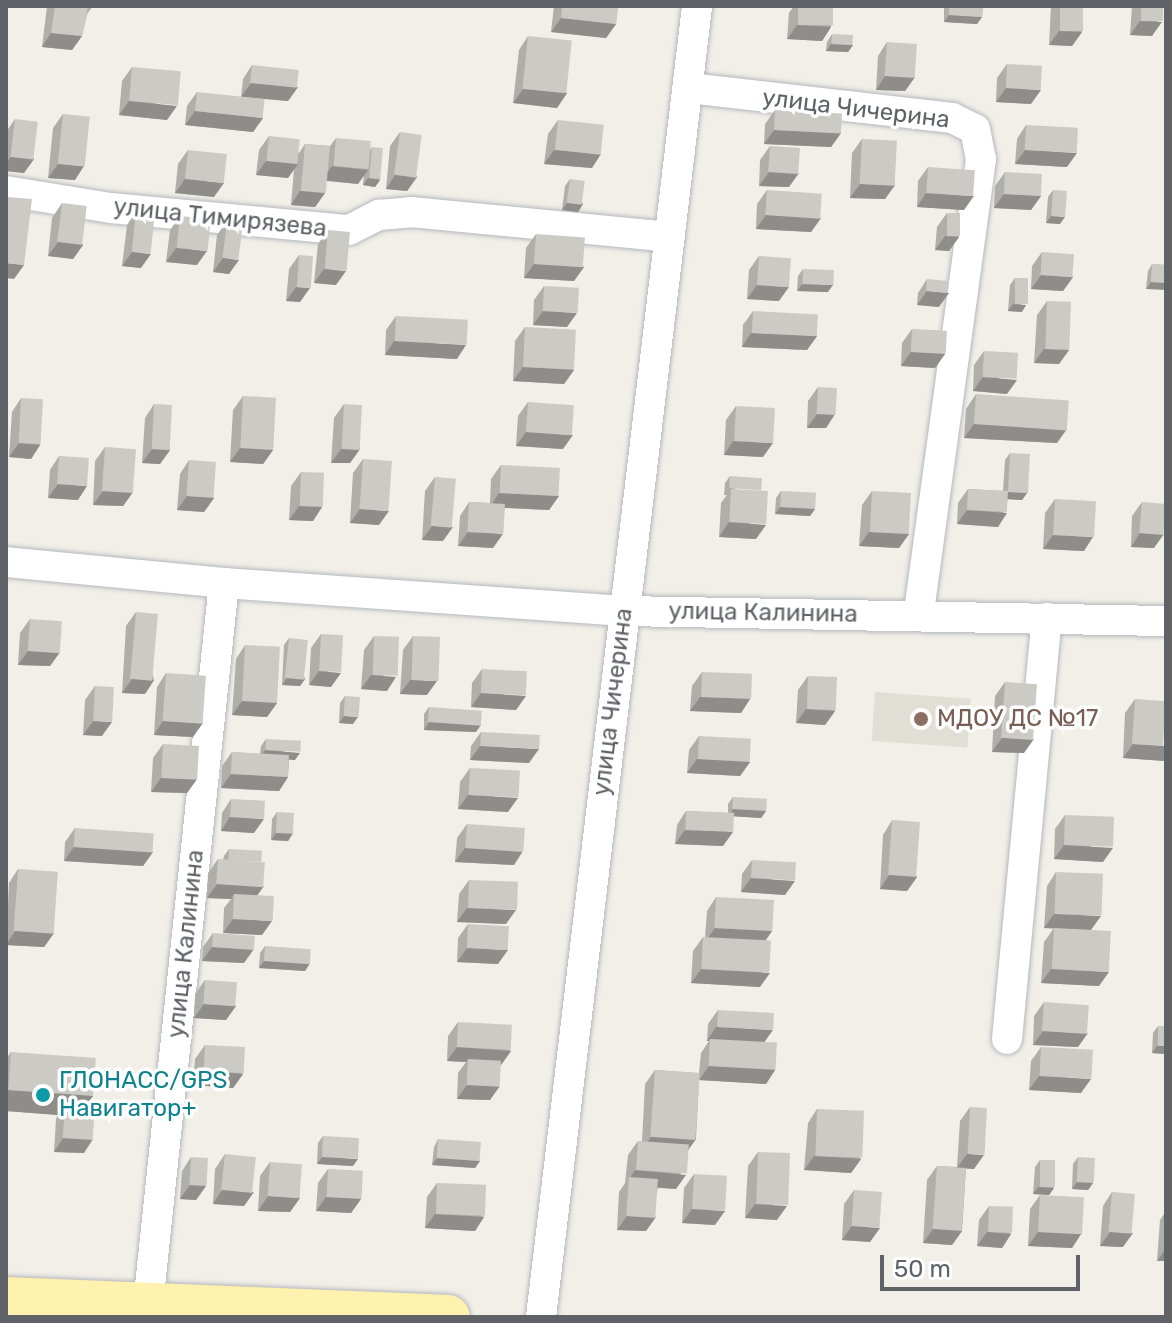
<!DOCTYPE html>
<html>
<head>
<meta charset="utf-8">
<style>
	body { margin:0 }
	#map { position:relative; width:1172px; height:1323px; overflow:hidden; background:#f1efe8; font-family:Rubik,sans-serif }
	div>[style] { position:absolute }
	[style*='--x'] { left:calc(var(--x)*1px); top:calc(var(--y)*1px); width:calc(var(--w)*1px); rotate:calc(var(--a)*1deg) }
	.education>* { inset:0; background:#e1ded6; transform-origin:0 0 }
	.roads { filter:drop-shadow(0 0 2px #b5b8bc) drop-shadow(0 0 2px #b5b8bc) }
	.minor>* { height:30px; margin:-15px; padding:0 15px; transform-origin:15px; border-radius:15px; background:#fff }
	.primary>* { height:44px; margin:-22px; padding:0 22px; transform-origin:22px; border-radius:22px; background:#fff2af }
	.wall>* { inset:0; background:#afaea9 }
	.shaded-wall>* { inset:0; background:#8f8d8a }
	.building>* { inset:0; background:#cccac5; transform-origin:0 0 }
	.dots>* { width:22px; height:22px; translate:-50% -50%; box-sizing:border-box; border:4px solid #fff; border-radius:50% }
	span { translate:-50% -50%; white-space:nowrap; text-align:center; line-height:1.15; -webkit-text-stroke:7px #fff; paint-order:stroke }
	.street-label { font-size:24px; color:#5f6368 }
	.education-label { font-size:24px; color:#785e54 }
	.left { translate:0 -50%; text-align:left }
	.culture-label { font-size:24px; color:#0d838f }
	.frame { position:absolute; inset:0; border:8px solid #5f6368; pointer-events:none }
	.scale { position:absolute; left:880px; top:1255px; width:200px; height:36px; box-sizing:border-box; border:4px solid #5f6368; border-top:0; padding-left:10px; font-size:24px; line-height:28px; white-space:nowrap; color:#5f6368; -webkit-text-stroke:6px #fff; paint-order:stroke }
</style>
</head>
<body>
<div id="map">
	<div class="education">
		<div style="left:875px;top:692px;width:96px;height:49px;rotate:4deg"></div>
	</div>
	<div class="roads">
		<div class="minor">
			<div style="--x:689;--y:88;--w:265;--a:6.5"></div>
			<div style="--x:952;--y:118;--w:25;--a:26"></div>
			<div style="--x:975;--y:129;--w:31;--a:79"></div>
			<div style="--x:981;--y:159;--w:461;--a:97.8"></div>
			<div style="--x:6;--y:191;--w:106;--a:9.2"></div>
			<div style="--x:111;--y:208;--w:239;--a:5.3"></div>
			<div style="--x:349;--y:230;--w:34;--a:-27"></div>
			<div style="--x:379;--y:215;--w:32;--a:-5"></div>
			<div style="--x:411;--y:212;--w:260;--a:5.5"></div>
			<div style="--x:6;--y:562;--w:219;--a:5.5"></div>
			<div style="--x:224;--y:583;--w:401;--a:4"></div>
			<div style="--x:624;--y:611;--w:542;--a:1.06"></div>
			<div style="--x:1007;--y:1039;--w:423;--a:-84.6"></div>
			<div style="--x:148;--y:1305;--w:726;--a:-83.99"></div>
			<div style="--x:541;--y:1317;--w:1320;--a:-83.21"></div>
		</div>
		<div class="primary">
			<div style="--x:6;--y:1299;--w:442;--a:2.3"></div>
		</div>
	</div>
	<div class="wall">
		<div style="clip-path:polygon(47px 6px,93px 6px,87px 14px,82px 36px,72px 50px,42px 47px)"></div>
		<div style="clip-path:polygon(554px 6px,618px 6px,616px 24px,606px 38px,551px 32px)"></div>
		<div style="clip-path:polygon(794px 6px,833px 6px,831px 27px,822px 41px,787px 39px,789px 13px)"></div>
		<div style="clip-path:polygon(944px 6px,983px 6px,982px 17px,977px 24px,944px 22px)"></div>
		<div style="clip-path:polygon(1051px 6px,1083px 6px,1082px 32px,1072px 46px,1049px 45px)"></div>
		<div style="clip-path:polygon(1132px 6px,1163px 6px,1152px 36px,1130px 35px)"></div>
		<div style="clip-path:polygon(832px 34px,853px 45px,848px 52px,826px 51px,827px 42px)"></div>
		<div style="clip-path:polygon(528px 36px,567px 93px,557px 108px,513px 103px,519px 50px)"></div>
		<div style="clip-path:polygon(887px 42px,915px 77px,905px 91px,876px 90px,878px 56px)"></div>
		<div style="clip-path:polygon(1007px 64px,1031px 104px,996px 102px,997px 78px)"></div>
		<div style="clip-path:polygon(252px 65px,298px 87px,288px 101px,241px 97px,243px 79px)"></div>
		<div style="clip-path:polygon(132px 67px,167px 120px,119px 115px,122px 81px)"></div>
		<div style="clip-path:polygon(197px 92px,263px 118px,253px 132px,185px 125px,187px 106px)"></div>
		<div style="clip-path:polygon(775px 110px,841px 133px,831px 147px,764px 144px,765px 124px)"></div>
		<div style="clip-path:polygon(63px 114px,75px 180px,48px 178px,53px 128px)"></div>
		<div style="clip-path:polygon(15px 119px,34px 159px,24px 173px,6px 171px,6px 132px)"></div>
		<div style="clip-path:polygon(558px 120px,592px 168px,544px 164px,548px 134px)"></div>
		<div style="clip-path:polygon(1026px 125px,1067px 167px,1015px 164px,1017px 139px)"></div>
		<div style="clip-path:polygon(400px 132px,417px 177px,407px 191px,386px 189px,390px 146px)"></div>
		<div style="clip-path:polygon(269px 136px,299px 153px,305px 144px,330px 146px,336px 138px,370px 150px,372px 147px,380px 180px,375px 187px,363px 185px,364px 174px,358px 184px,326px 181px,325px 193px,315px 207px,291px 205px,294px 169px,288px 178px,256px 175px,259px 150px)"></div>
		<div style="clip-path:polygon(862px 139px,895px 185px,885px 199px,850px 198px,852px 153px)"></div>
		<div style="clip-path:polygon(770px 146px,789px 187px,759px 186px,760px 160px)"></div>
		<div style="clip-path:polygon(188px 150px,214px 197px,175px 193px,178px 164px)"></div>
		<div style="clip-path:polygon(928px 167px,964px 210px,917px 207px,918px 181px)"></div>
		<div style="clip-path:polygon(1005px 172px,1041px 196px,1031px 210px,994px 208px,995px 186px)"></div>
		<div style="clip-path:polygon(570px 179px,583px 204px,578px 212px,562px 210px,565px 186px)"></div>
		<div style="clip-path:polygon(767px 190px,821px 218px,811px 232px,756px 229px,757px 204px)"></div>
		<div style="clip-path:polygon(1053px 190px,1060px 224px,1046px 223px,1048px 197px)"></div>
		<div style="clip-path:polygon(62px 203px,83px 245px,73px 259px,48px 256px,52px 218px)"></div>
		<div style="clip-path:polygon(136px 211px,141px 268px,122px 266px,127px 225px)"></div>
		<div style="clip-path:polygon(947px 213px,959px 237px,949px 251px,935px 250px,937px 227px)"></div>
		<div style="clip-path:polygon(180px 216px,197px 265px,166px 262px,170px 230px)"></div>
		<div style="clip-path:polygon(227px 221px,229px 274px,213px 272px,217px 235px)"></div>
		<div style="clip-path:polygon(328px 230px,336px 285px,314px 283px,318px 244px)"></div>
		<div style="clip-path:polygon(536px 234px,584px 267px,574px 281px,524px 278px,526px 248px)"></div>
		<div style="clip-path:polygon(1042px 252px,1073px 277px,1063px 291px,1031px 289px,1032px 266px)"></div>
		<div style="clip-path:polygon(299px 255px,300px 302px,286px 301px,289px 269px)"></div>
		<div style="clip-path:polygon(759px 256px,779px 301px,747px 299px,749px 270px)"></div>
		<div style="clip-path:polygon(1152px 264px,1166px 265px,1146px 289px,1148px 271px)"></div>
		<div style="clip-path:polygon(803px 269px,828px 292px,797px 291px,798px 276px)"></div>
		<div style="clip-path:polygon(1015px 278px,1022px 312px,1008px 311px,1010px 285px)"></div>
		<div style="clip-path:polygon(927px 279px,939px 307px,917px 305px,918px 293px)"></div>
		<div style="clip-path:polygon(544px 286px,567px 327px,533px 325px,534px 300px)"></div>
		<div style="clip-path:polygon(1047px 301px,1069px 350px,1059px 364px,1034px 363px,1037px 315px)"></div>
		<div style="clip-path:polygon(753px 311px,817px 336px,807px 350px,742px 347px,743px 325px)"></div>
		<div style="clip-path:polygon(396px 316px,457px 359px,385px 355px,386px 330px)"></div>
		<div style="clip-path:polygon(525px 327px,574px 370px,564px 384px,513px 381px,515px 341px)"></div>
		<div style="clip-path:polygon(912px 329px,945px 354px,935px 368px,901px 366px,902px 343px)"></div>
		<div style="clip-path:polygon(984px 351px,1007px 394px,973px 391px,974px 365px)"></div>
		<div style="clip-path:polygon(818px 387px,835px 414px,826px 428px,807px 428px,808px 401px)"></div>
		<div style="clip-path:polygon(976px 394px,1057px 443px,964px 438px,966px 409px)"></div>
		<div style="clip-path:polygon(243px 396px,273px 450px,263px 464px,230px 462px,233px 410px)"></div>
		<div style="clip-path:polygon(21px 398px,40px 445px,31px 459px,9px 457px,12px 412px)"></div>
		<div style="clip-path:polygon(528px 402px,563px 449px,516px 446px,518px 416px)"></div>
		<div style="clip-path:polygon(154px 404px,170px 450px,160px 464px,142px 463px,145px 418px)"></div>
		<div style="clip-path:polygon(344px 404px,360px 449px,350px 463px,331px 463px,334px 418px)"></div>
		<div style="clip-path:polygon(736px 406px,763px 457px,724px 455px,726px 420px)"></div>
		<div style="clip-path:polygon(105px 447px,133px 492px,123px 506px,93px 505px,95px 461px)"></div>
		<div style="clip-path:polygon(1010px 453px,1027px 493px,1022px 500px,1008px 499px,998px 527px,957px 524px,958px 503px,968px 489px,1003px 491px,1005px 460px)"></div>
		<div style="clip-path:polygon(59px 456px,78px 500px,48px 498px,50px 470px)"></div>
		<div style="clip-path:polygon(363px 459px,379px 525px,350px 523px,353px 473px)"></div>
		<div style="clip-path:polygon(189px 460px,214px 498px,204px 512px,177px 510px,180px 474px)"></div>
		<div style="clip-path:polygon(501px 465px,559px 496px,549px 510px,505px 508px,493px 548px,458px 546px,460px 516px,469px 502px,490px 503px,491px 479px)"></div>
		<div style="clip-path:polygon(301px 472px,322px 507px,313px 521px,289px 520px,291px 486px)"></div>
		<div style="clip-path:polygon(730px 476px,756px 539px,719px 537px,721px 503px,727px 495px,724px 495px,725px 483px)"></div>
		<div style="clip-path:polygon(435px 477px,443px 541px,422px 540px,425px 491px)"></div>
		<div style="clip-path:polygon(781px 491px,815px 509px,810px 516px,775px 514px,776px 498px)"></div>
		<div style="clip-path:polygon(872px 491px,909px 534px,899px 548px,859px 546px,862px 505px)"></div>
		<div style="clip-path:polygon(1055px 499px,1084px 551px,1043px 549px,1045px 513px)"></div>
		<div style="clip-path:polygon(1142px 502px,1154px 548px,1131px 547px,1132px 516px)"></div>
		<div style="clip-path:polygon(136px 612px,154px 680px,145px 694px,122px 693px,126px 626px)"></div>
		<div style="clip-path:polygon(30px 619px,60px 652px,50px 666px,18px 665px,20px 633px)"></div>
		<div style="clip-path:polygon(321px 634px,331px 687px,309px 685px,311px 648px)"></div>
		<div style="clip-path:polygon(374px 636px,387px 691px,361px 689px,364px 650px)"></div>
		<div style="clip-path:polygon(413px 636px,427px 695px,400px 694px,403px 650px)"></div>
		<div style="clip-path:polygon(289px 638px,305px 679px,300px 686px,282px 685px,284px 645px)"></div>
		<div style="clip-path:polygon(245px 645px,277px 703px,267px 717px,232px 715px,236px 659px)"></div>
		<div style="clip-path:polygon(482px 669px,516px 710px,471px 707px,472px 683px)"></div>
		<div style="clip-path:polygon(702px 672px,750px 699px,741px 713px,690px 711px,692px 686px)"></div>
		<div style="clip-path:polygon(166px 673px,193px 737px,154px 735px,157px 687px)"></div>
		<div style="clip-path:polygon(808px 676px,835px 711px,825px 725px,796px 723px,798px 690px)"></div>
		<div style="clip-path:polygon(1005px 682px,1024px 753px,992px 752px,995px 696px)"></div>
		<div style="clip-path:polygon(95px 686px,102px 736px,83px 735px,85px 700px)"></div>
		<div style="clip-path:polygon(345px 696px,353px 724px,339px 723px,340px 703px)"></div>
		<div style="clip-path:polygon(1135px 699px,1165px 761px,1123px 758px,1125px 713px)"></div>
		<div style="clip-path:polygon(429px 707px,476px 732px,424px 730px,424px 714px)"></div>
		<div style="clip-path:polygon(481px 732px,529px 763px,470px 760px,471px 746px)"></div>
		<div style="clip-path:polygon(699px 736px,750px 762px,740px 776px,687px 773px,689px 750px)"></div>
		<div style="clip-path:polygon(266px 739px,295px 760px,289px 759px,288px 777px,279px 791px,221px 788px,222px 766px,232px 752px,260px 754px,261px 746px)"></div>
		<div style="clip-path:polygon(163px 744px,197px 779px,187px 793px,151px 792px,153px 758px)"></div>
		<div style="clip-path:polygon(470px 768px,508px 812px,458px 809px,460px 782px)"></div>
		<div style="clip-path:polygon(733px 797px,766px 811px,761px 818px,734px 816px,723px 846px,675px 844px,677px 825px,686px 811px,728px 813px,728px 804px)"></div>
		<div style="clip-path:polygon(231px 799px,254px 833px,221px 831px,222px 813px)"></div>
		<div style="clip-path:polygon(277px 812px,293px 833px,288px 841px,271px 840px,272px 819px)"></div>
		<div style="clip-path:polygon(1065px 815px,1103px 862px,1054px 859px,1055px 829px)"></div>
		<div style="clip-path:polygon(892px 820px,917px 877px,907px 891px,880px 889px,883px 835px)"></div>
		<div style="clip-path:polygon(467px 824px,514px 865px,455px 862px,457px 838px)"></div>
		<div style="clip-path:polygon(75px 828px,153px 852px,143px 866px,64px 861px,65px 842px)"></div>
		<div style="clip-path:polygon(229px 849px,257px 895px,262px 935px,223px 933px,224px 908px,231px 899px,207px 898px,208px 873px,218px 859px,223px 860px,224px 856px)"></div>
		<div style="clip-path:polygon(752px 860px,785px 895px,741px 892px,742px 874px)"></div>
		<div style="clip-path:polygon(18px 869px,54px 933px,44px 947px,6px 945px,9px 883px)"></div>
		<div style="clip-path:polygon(1056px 872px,1091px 930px,1099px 986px,1041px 983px,1044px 942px,1054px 928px,1068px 929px,1044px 928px,1047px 886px)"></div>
		<div style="clip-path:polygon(469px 880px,506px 924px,457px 922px,459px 894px)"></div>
		<div style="clip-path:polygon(716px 897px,772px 931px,766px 940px,760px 987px,691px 983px,693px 951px,703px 937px,705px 937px,707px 911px)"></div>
		<div style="clip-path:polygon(468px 924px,498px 964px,457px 962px,458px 938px)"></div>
		<div style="clip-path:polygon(213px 933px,244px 963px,202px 961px,203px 947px)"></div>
		<div style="clip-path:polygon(265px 946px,310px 963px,305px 971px,259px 968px,260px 953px)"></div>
		<div style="clip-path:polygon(205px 980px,236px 1006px,226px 1020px,194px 1018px,195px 994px)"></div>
		<div style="clip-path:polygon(1044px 1002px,1078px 1047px,1033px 1045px,1034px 1016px)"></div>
		<div style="clip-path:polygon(718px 1010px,765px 1042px,775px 1070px,766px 1084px,699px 1080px,696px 1139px,688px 1150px,676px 1189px,658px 1188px,646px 1231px,617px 1230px,619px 1192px,625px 1183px,628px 1155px,638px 1141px,642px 1141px,645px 1084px,655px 1070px,699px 1073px,701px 1053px,709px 1041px,707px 1041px,708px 1024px)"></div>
		<div style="clip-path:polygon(458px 1022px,511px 1051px,501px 1064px,490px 1100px,457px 1099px,458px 1073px,466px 1062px,447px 1061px,448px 1036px)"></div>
		<div style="clip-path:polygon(1158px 1026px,1166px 1054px,1152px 1053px,1153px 1033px)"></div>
		<div style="clip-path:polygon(205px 1045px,243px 1074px,233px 1088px,193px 1085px,195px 1059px)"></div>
		<div style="clip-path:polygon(1041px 1047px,1081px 1093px,1029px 1090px,1031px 1061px)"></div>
		<div style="clip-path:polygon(11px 1052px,93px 1096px,85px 1106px,84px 1153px,54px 1152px,56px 1119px,58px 1115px,6px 1111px,6px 1059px)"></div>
		<div style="clip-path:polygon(970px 1107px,974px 1169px,966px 1168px,962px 1231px,952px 1245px,923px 1243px,927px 1180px,937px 1166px,957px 1167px,960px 1121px)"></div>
		<div style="clip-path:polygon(817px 1109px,861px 1159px,851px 1173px,804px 1170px,808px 1123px)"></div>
		<div style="clip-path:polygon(323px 1136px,353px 1166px,317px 1164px,318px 1143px)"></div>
		<div style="clip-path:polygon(438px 1139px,480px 1161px,475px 1168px,432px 1165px,434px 1147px)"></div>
		<div style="clip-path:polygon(758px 1152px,777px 1220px,745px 1218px,748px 1166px)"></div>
		<div style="clip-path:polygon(225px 1154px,244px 1206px,213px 1204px,215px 1169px)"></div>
		<div style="clip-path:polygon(191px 1157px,206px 1186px,196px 1200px,180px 1199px,182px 1171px)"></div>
		<div style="clip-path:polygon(1078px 1157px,1093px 1183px,1088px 1190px,1072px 1189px,1073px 1164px)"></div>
		<div style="clip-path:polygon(1040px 1160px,1054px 1188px,1049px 1195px,1033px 1194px,1035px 1167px)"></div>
		<div style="clip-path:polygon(270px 1162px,300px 1198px,290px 1212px,258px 1211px,260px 1176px)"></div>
		<div style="clip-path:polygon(328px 1169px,361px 1199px,351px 1213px,316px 1211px,318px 1183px)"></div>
		<div style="clip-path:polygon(694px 1174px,715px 1225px,682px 1223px,684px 1188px)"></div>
		<div style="clip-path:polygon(437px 1183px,484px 1217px,475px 1231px,425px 1228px,427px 1197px)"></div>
		<div style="clip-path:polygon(854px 1190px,870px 1242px,842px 1240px,844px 1204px)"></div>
		<div style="clip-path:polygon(1112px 1192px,1123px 1247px,1100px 1246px,1103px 1206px)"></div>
		<div style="clip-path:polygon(1040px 1195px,1081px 1234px,1072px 1248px,1028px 1246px,1030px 1209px)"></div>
		<div style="clip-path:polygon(989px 1206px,1011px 1234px,1002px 1248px,977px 1246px,979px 1220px)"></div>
		<div style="clip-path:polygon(1166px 1211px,1166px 1261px,1157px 1261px,1160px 1220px)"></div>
	</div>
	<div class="shaded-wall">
		<div style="clip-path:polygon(949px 15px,982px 17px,977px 24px,944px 22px)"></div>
		<div style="clip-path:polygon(561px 18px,616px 24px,606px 38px,551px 32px)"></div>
		<div style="clip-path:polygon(1140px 21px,1162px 22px,1152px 36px,1130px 35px)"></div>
		<div style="clip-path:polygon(797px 25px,831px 27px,822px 41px,787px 39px)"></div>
		<div style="clip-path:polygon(1059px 31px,1082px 32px,1072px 46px,1049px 45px)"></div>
		<div style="clip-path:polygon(51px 33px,82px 36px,72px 50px,42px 47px)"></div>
		<div style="clip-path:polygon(831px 44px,853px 45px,848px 52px,826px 51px)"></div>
		<div style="clip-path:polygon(885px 76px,915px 77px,905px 91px,876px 90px)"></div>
		<div style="clip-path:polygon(251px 83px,298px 87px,288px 101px,241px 97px)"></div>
		<div style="clip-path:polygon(1006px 88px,1041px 90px,1031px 104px,996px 102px)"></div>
		<div style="clip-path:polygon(523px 89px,567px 93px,557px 108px,513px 103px)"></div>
		<div style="clip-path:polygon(129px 101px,177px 106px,167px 120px,119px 115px)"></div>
		<div style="clip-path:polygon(195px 111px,263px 118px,253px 132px,185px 125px)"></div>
		<div style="clip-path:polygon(774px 130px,841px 133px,831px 147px,764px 144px)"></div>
		<div style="clip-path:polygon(554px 150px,601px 154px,592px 168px,544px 164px)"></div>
		<div style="clip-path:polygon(1025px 150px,1077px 153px,1067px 167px,1015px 164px)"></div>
		<div style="clip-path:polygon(11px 157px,34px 159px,24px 173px,6px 171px,6px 164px)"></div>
		<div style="clip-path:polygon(266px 161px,298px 164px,288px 178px,256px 175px)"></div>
		<div style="clip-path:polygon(58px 164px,84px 166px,75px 180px,48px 178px)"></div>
		<div style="clip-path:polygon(332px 166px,368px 170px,358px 184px,322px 180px)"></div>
		<div style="clip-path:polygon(769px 172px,799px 173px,789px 187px,759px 186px)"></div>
		<div style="clip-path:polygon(395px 175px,417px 177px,407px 191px,386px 189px)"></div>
		<div style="clip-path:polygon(368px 178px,380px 180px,375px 187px,363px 185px)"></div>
		<div style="clip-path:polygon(185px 179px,224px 183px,214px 197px,175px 193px)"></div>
		<div style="clip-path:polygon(860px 184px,895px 185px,885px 199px,850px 198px)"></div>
		<div style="clip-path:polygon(300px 191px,325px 193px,315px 207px,291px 205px)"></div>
		<div style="clip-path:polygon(926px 193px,974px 196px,964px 210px,917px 207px)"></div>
		<div style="clip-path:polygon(1004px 194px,1041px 196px,1031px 210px,994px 208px)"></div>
		<div style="clip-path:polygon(567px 203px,583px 204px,578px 212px,562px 210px)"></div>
		<div style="clip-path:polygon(766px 215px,821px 218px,811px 232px,756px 229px)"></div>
		<div style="clip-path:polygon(1051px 216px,1065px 217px,1060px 224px,1046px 223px)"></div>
		<div style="clip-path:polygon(945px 236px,959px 237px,949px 251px,935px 250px)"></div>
		<div style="clip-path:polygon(58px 242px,83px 245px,73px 259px,48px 256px)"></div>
		<div style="clip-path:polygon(176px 248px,207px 251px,197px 265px,166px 262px)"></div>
		<div style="clip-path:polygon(132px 252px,151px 254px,141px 268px,122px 266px)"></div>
		<div style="clip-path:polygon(223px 258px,239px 260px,229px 274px,213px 272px)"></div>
		<div style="clip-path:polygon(6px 263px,24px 265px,14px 279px,6px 278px)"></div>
		<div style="clip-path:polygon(534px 264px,584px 267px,574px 281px,524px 278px)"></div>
		<div style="clip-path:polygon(324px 269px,346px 271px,336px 285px,314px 283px)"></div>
		<div style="clip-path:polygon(1041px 275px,1073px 277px,1063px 291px,1031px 289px)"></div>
		<div style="clip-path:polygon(1151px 282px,1166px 282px,1166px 290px,1146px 289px)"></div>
		<div style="clip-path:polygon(802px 284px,833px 285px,828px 292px,797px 291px)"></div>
		<div style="clip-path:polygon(757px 285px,789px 287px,779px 301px,747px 299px)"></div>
		<div style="clip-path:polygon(296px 287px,310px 288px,300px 302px,286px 301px)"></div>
		<div style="clip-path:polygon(927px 291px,949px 293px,939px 307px,917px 305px)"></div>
		<div style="clip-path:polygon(1013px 304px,1026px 305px,1022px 312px,1008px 311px)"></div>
		<div style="clip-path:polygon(543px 311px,577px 313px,567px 327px,533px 325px)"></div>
		<div style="clip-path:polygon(751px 333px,817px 336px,807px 350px,742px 347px)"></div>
		<div style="clip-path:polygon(394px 341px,466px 345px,457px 359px,385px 355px)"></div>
		<div style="clip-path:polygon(1044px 349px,1069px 350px,1059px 364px,1034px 363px)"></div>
		<div style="clip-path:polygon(911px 352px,945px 354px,935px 368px,901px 366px)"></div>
		<div style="clip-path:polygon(523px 367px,574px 370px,564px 384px,513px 381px)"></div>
		<div style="clip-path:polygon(983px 377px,1017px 380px,1007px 394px,973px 391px)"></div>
		<div style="clip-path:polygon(817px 414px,835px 414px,826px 428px,807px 428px)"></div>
		<div style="clip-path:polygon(974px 424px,1067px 429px,1057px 443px,964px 438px)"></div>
		<div style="clip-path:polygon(526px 432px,573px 435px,563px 449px,516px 446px)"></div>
		<div style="clip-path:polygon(733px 441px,773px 443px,763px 457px,724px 455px)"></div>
		<div style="clip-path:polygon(19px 443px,40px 445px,31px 459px,9px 457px)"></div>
		<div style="clip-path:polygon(240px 448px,273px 450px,263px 464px,230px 462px)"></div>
		<div style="clip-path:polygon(152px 449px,170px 450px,160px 464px,142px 463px)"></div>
		<div style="clip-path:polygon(341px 449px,360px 449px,350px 463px,331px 463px)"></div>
		<div style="clip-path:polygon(58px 484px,87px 486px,78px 500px,48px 498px)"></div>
		<div style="clip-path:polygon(103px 491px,133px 492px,123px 506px,93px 505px)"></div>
		<div style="clip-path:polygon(1008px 492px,1027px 493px,1022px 500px,1003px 499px)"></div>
		<div style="clip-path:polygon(499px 493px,559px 496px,549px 510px,490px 507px)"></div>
		<div style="clip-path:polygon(187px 496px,214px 498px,204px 512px,177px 510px)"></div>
		<div style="clip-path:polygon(299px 506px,322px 507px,313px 521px,289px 520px)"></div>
		<div style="clip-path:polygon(780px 507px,815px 509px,810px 516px,775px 514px)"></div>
		<div style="clip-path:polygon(360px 509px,389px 511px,379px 525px,350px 523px)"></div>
		<div style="clip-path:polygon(967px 510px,1007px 513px,998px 527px,957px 524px)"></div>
		<div style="clip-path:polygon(729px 522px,766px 525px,756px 539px,719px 537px)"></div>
		<div style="clip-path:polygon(432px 526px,453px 527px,443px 541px,422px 540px)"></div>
		<div style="clip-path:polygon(468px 532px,503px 534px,493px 548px,458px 546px)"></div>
		<div style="clip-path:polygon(869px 532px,909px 534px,899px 548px,859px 546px)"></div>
		<div style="clip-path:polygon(1140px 533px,1164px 534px,1154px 548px,1131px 547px)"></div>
		<div style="clip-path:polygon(1053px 535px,1093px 537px,1084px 551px,1043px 549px)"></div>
		<div style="clip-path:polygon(28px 651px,60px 652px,50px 666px,18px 665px)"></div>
		<div style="clip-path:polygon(319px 671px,341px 673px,331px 687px,309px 685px)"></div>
		<div style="clip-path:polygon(371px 675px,396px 677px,387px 691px,361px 689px)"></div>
		<div style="clip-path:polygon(287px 678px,305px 679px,300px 686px,282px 685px)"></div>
		<div style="clip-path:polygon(132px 679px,154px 680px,145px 694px,122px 693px)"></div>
		<div style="clip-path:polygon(410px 680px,437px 681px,427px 695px,400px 694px)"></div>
		<div style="clip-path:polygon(481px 693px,526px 696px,516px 710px,471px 707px)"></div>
		<div style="clip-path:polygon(700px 697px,750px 699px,741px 713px,690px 711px)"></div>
		<div style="clip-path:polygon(242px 701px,277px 703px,267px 717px,232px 715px)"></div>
		<div style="clip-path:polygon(806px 709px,835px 711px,825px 725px,796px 723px)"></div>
		<div style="clip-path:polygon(344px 716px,358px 717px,353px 724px,339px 723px)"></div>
		<div style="clip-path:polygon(93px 721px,112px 722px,102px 736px,83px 735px)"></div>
		<div style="clip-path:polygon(163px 721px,203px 723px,193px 737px,154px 735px)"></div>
		<div style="clip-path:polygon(429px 722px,481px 725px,476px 732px,424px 730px)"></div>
		<div style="clip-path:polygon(1002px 738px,1034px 739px,1024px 753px,992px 752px)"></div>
		<div style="clip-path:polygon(1133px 744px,1166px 746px,1166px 759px,1165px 761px,1123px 758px)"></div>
		<div style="clip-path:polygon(480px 746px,539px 749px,529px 763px,470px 760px)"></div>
		<div style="clip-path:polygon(265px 750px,300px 753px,295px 760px,260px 758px)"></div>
		<div style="clip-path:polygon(697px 759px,750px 762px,740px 776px,687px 773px)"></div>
		<div style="clip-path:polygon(231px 774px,288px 777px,279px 791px,221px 788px)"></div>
		<div style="clip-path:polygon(161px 778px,197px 779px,187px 793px,151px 792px)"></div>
		<div style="clip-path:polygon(468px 795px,518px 798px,508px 812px,458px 809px)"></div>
		<div style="clip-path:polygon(733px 809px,766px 811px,761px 818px,728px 816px)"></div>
		<div style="clip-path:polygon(230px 817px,264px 819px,254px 833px,221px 831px)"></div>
		<div style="clip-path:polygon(685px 830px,733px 832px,723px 846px,675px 844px)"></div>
		<div style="clip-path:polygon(276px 833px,293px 833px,288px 841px,271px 840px)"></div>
		<div style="clip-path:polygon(1064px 845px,1113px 848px,1103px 862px,1054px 859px)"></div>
		<div style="clip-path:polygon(74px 847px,153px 852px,143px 866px,64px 861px)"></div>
		<div style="clip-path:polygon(465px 848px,523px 851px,514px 865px,455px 862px)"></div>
		<div style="clip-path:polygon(889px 875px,917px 877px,907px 891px,880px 889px)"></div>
		<div style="clip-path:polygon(751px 878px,795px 881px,785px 895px,741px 892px)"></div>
		<div style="clip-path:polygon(217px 884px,264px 886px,254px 900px,234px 894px,231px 899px,207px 898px)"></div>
		<div style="clip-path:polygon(467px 908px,516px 910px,506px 924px,457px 922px)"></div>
		<div style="clip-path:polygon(1054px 914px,1101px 916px,1091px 930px,1044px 928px)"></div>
		<div style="clip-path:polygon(233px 919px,272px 921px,262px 935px,223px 933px)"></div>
		<div style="clip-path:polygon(715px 928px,772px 931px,762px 945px,705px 942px)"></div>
		<div style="clip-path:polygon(15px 931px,54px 933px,44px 947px,6px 945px)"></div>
		<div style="clip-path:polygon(212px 947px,254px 949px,244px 963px,202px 961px)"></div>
		<div style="clip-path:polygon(467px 948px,508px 950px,498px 964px,457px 962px)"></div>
		<div style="clip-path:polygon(264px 961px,310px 963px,305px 971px,259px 968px)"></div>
		<div style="clip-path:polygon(701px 969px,770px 973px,760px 987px,691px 983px)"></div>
		<div style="clip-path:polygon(1051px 969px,1109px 972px,1099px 986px,1041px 983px)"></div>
		<div style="clip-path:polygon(204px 1004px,236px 1006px,226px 1020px,194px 1018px)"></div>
		<div style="clip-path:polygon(716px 1027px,773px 1030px,763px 1044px,710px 1039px,709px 1041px,707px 1041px)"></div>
		<div style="clip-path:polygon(1043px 1031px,1088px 1033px,1078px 1047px,1033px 1045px)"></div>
		<div style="clip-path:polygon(1157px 1046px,1166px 1046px,1166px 1054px,1152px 1053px)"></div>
		<div style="clip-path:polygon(457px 1047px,511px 1051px,501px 1065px,468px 1059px,466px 1062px,447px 1061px)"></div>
		<div style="clip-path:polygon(709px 1066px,775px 1070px,766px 1084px,699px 1080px)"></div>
		<div style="clip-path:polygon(203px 1071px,243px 1074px,233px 1088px,193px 1085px)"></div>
		<div style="clip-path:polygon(1039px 1076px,1091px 1079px,1081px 1093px,1029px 1090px)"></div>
		<div style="clip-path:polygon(467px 1085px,500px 1086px,490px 1100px,457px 1099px)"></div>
		<div style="clip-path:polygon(8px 1090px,93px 1096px,78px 1117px,65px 1105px,58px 1115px,6px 1111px,6px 1093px)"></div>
		<div style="clip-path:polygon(651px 1137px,696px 1139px,686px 1153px,641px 1151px)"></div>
		<div style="clip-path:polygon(63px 1138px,93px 1139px,84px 1153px,54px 1152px)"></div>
		<div style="clip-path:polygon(967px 1154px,984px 1155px,974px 1169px,957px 1168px)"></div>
		<div style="clip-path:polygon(814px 1156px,861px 1159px,851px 1173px,804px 1170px)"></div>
		<div style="clip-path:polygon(322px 1157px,358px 1159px,353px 1166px,317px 1164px)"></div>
		<div style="clip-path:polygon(437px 1158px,480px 1161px,475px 1168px,432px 1165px)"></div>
		<div style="clip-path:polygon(635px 1170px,686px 1175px,676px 1189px,629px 1185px,629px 1179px)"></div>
		<div style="clip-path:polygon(1077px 1182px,1093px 1183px,1088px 1190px,1072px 1189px)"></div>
		<div style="clip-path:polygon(190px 1185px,206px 1186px,196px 1200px,180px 1199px)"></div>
		<div style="clip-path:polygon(1038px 1187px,1054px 1188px,1049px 1195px,1033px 1194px)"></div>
		<div style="clip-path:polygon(222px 1190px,254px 1192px,244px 1206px,213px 1204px)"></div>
		<div style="clip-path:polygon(268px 1196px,300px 1198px,290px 1212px,258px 1211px)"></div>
		<div style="clip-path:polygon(326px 1197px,361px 1199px,351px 1213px,316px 1211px)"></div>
		<div style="clip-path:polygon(755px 1204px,787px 1206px,777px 1220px,745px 1218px)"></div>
		<div style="clip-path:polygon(692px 1209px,725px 1211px,715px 1225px,682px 1223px)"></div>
		<div style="clip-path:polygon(435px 1214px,484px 1217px,475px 1231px,425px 1228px)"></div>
		<div style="clip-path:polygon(627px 1216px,656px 1217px,646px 1231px,617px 1230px)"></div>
		<div style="clip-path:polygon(852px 1226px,880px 1228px,870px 1242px,842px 1240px)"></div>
		<div style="clip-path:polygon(933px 1229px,962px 1231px,952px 1245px,923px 1243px)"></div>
		<div style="clip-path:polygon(987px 1232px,1011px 1234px,1002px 1248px,977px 1246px)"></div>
		<div style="clip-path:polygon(1038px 1232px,1081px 1234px,1072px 1248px,1028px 1246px)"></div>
		<div style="clip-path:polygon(1110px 1232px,1133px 1233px,1123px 1247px,1100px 1246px)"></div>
		<div style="clip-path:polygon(1166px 1248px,1166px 1261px,1157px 1261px)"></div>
	</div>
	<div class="building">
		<div style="clip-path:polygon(55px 6px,88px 6px,82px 36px,51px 33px)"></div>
		<div style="clip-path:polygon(562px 6px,618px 6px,616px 24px,561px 18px)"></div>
		<div style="left:798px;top:6px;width:35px;height:19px"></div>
		<div style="clip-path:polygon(949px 6px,983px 6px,982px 17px,949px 15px)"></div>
		<div style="left:1060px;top:6px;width:23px;height:25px"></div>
		<div style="left:1141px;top:6px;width:22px;height:15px"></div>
		<div style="left:832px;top:34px;width:21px;height:10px;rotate:3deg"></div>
		<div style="left:528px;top:36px;width:44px;height:53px;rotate:6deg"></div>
		<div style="left:887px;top:42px;width:30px;height:34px;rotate:4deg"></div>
		<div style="left:1007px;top:64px;width:35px;height:24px;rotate:3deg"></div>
		<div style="left:252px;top:65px;width:47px;height:18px;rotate:6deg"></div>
		<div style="left:132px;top:67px;width:49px;height:34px;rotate:5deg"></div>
		<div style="left:197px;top:92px;width:68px;height:19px;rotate:6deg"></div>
		<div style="left:775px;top:110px;width:67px;height:20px;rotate:3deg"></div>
		<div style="left:63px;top:114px;width:27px;height:50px;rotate:6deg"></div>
		<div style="left:15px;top:119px;width:23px;height:38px;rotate:7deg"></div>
		<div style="left:558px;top:120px;width:46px;height:30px;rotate:6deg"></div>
		<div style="left:1026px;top:125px;width:52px;height:25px;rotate:3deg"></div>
		<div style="left:400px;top:132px;width:22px;height:43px;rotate:8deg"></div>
		<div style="left:269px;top:136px;width:31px;height:25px;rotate:6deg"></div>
		<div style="left:336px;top:138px;width:35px;height:28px;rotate:5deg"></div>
		<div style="left:862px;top:139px;width:35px;height:45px;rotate:3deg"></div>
		<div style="left:305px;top:144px;width:25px;height:47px;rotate:5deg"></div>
		<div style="left:770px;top:146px;width:30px;height:26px;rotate:4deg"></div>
		<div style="left:372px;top:147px;width:11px;height:31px;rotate:5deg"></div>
		<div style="left:188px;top:150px;width:39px;height:29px;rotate:6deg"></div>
		<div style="left:928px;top:167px;width:47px;height:26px;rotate:4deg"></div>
		<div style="left:1005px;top:172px;width:37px;height:22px;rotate:3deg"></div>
		<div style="left:570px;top:179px;width:15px;height:24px;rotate:8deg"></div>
		<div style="left:767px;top:190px;width:55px;height:25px;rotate:4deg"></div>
		<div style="left:1053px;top:190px;width:14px;height:26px;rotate:4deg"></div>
		<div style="clip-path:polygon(8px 197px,32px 199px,24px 265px,6px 263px,6px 215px)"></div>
		<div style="left:62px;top:203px;width:25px;height:39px;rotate:7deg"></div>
		<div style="left:136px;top:211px;width:19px;height:41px;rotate:6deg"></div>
		<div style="left:947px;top:213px;width:13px;height:23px"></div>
		<div style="left:180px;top:216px;width:31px;height:32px;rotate:6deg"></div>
		<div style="left:227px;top:221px;width:16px;height:37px;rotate:7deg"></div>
		<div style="left:328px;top:230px;width:22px;height:39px;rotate:5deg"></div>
		<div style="left:536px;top:234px;width:49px;height:30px;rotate:4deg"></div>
		<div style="left:1042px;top:252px;width:32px;height:23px;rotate:4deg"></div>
		<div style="left:299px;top:255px;width:14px;height:32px;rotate:4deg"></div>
		<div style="left:759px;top:256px;width:32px;height:29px;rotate:4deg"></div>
		<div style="left:1152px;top:264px;width:14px;height:18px;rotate:4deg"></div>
		<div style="left:803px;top:269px;width:31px;height:15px;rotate:2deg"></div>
		<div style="left:1015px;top:278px;width:13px;height:26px"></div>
		<div style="left:927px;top:279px;width:22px;height:12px;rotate:5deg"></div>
		<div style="left:544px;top:286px;width:35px;height:25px;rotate:3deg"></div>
		<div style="left:1047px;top:301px;width:24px;height:48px;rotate:2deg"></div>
		<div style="left:753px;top:311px;width:65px;height:22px;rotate:3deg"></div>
		<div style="left:396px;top:316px;width:72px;height:25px;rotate:3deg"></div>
		<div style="left:525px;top:327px;width:51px;height:40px;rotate:3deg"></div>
		<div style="left:912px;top:329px;width:35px;height:23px;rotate:3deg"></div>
		<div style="left:984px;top:351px;width:34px;height:26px;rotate:3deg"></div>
		<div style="left:818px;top:387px;width:19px;height:27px;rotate:3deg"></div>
		<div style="left:976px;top:394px;width:93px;height:30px;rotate:4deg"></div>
		<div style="left:243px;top:396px;width:33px;height:52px;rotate:3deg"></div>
		<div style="left:21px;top:398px;width:22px;height:45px;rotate:3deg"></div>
		<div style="left:528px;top:402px;width:46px;height:30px;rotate:4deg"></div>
		<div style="left:154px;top:404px;width:18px;height:45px;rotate:3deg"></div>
		<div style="left:344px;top:404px;width:18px;height:45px;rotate:3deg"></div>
		<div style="left:736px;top:406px;width:39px;height:35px;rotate:3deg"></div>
		<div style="left:105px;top:447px;width:31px;height:44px;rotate:4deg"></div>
		<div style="left:1010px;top:453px;width:20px;height:39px;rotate:3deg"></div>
		<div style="left:59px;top:456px;width:30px;height:28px;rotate:4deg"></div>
		<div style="left:363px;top:459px;width:29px;height:50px;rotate:4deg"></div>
		<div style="left:189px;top:460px;width:27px;height:36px;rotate:4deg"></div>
		<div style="left:501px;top:465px;width:59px;height:28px;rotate:3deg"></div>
		<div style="left:301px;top:472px;width:23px;height:34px;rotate:2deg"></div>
		<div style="left:730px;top:476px;width:32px;height:12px;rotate:4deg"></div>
		<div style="left:435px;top:477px;width:21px;height:49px;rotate:5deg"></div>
		<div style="left:731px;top:489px;width:37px;height:33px;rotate:3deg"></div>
		<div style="left:968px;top:489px;width:40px;height:21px;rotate:3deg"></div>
		<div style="left:781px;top:491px;width:35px;height:16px;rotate:3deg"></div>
		<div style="left:872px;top:491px;width:39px;height:41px;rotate:3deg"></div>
		<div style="left:1055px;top:499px;width:41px;height:36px;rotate:3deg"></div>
		<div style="left:469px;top:502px;width:36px;height:30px;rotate:3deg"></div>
		<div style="left:1142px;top:502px;width:24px;height:31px;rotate:5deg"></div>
		<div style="left:136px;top:612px;width:22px;height:67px;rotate:5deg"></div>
		<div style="left:30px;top:619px;width:32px;height:32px;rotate:4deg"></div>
		<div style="left:321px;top:634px;width:22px;height:37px;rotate:3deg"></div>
		<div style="left:374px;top:636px;width:25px;height:39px;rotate:2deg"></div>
		<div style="left:413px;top:636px;width:27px;height:44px;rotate:2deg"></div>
		<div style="left:289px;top:638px;width:19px;height:40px;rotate:6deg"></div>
		<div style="left:245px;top:645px;width:35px;height:56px;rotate:3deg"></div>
		<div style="left:482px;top:669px;width:45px;height:24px;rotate:3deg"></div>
		<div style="left:702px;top:672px;width:50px;height:25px;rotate:2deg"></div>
		<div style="left:166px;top:673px;width:40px;height:48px;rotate:4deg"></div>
		<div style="left:808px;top:676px;width:29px;height:33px;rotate:2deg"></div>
		<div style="left:1005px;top:682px;width:32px;height:56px;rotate:4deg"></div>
		<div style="left:95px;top:686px;width:19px;height:35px;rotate:3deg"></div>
		<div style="left:345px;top:696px;width:15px;height:20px;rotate:4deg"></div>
		<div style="left:1135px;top:699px;width:31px;height:45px;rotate:4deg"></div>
		<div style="left:429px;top:707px;width:53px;height:15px;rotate:4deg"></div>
		<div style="left:481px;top:732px;width:59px;height:14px;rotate:3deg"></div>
		<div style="left:699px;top:736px;width:52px;height:23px;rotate:3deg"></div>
		<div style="left:266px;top:739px;width:35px;height:11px;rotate:3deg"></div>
		<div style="left:163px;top:744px;width:36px;height:34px;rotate:3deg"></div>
		<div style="left:232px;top:752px;width:57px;height:22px;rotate:3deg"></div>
		<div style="left:470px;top:768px;width:50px;height:27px;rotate:3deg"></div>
		<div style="left:733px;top:797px;width:34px;height:12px;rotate:3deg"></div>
		<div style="left:231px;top:799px;width:34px;height:18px;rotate:3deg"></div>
		<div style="left:686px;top:811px;width:48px;height:19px;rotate:2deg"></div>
		<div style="left:277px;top:812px;width:17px;height:21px;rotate:3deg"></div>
		<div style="left:1065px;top:815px;width:49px;height:30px;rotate:2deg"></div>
		<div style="left:892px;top:820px;width:28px;height:55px;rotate:4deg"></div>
		<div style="left:467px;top:824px;width:58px;height:24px;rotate:4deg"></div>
		<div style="left:75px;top:828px;width:79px;height:19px;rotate:4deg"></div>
		<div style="left:229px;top:849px;width:33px;height:11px;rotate:3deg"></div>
		<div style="left:218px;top:859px;width:47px;height:25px;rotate:4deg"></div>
		<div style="left:752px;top:860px;width:44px;height:18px;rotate:3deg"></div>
		<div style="left:18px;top:869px;width:40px;height:62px;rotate:4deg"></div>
		<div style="left:1056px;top:872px;width:47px;height:42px;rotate:2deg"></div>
		<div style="left:469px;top:880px;width:49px;height:28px;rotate:2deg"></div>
		<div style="left:234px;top:894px;width:40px;height:25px;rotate:3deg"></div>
		<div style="left:716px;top:897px;width:58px;height:31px;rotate:3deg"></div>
		<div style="left:468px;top:924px;width:41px;height:24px;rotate:3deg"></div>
		<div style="left:1054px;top:928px;width:57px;height:41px;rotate:3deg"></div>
		<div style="left:213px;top:933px;width:42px;height:14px;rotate:4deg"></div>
		<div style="left:703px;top:937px;width:68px;height:32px;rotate:3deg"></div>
		<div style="left:265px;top:946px;width:46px;height:15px;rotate:4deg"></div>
		<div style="left:205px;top:980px;width:32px;height:24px;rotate:4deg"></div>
		<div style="left:1044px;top:1002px;width:45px;height:29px;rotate:4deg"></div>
		<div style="left:718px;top:1010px;width:56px;height:17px;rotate:3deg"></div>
		<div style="left:458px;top:1022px;width:54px;height:25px;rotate:3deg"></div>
		<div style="left:1158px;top:1026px;width:8px;height:20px"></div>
		<div style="left:710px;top:1039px;width:67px;height:27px;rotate:3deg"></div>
		<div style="left:205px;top:1045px;width:40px;height:26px;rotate:3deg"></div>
		<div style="left:1041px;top:1047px;width:52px;height:29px;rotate:3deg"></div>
		<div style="left:11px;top:1052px;width:85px;height:38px;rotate:4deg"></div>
		<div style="left:468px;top:1059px;width:33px;height:26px;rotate:3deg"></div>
		<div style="left:655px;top:1070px;width:45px;height:67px;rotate:4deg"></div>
		<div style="left:65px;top:1105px;width:30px;height:33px;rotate:4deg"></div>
		<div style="left:970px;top:1107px;width:17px;height:47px;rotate:3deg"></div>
		<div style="left:817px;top:1109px;width:47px;height:47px;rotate:2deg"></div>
		<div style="left:323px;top:1136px;width:36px;height:21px;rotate:3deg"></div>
		<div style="left:438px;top:1139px;width:43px;height:19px;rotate:4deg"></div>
		<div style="left:638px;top:1141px;width:51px;height:29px;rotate:4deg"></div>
		<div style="left:758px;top:1152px;width:32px;height:52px;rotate:2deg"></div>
		<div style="left:225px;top:1154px;width:31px;height:36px;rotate:6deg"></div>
		<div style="left:191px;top:1157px;width:17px;height:28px;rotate:3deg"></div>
		<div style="left:1078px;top:1157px;width:17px;height:25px;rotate:3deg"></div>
		<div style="left:1040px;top:1160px;width:15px;height:27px"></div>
		<div style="left:270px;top:1162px;width:32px;height:34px;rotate:4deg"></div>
		<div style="left:937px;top:1166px;width:29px;height:63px;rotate:4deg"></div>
		<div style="left:328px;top:1169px;width:35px;height:28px;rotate:3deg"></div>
		<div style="left:694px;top:1174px;width:33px;height:35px;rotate:3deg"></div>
		<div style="left:629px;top:1177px;width:29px;height:39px;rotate:4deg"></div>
		<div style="left:437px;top:1183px;width:49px;height:31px;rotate:2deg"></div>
		<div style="left:854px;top:1190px;width:28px;height:36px;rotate:4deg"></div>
		<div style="left:1112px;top:1192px;width:23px;height:40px;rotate:5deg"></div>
		<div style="left:1040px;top:1195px;width:44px;height:37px;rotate:3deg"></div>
		<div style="left:989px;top:1206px;width:24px;height:26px;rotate:2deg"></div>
	</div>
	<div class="dots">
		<div style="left:921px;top:719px;background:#8d6e63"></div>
		<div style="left:43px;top:1095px;background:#0f9aa8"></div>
	</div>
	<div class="street-label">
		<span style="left:856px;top:109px;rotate:7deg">улица Чичерина</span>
		<span style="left:220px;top:218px;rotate:6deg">улица Тимирязева</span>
		<span style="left:763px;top:613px;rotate:1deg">улица Калинина</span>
		<span style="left:613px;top:702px;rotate:-83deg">улица Чичерина</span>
		<span style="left:186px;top:944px;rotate:-84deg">улица Калинина</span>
	</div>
	<div class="education-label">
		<span class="left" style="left:937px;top:719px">МДОУ ДС №17</span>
	</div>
	<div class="culture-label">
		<span class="left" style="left:59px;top:1095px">ГЛОНАСС/GPS<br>Навигатор+</span>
	</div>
	<div class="frame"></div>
	<div class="scale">50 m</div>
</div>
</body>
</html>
